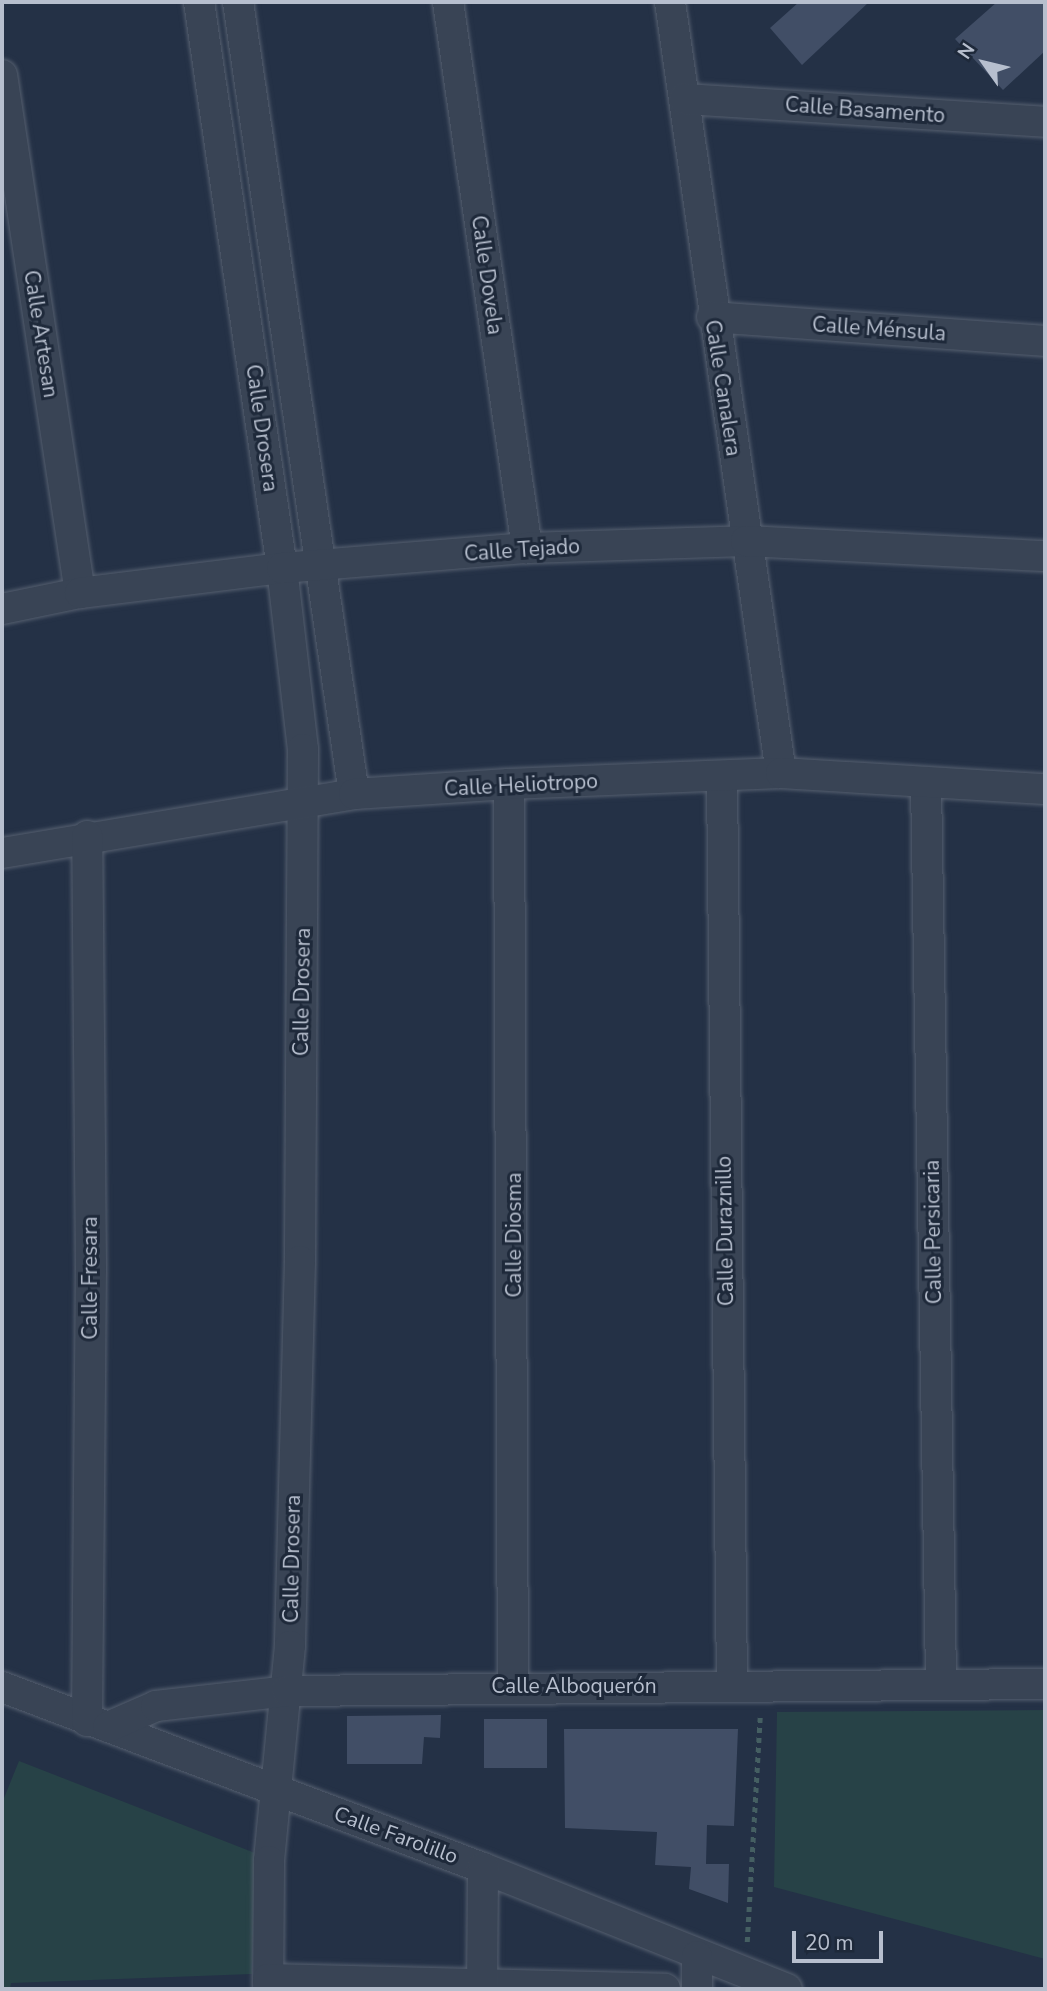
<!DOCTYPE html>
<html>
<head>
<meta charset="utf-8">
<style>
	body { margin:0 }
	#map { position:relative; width:1047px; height:1991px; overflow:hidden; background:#243146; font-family:"Nunito Sans",sans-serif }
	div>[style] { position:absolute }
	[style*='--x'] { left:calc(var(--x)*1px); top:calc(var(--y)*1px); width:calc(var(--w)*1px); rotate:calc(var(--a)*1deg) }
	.green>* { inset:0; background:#274247 }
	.building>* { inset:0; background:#414e66; transform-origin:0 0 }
	.path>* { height:4.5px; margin-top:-2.25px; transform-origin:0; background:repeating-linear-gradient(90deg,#455f62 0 5px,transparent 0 10px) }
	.roads { filter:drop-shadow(0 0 2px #555f6f) drop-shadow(0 0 2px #555f6f) }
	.minor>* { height:30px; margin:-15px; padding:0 15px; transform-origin:15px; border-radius:15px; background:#394455 }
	span { translate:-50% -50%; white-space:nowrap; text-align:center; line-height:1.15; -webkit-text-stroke:6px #1e293a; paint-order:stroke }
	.street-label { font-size:21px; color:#b7bfce }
	.frame { position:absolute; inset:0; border:4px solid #b7bfce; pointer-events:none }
	.north { position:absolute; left:949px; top:28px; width:70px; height:70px; -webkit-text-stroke:5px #1e293a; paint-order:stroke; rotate:304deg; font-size:19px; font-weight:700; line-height:28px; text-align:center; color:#b7bfce }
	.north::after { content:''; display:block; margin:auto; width:24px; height:32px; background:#b7bfce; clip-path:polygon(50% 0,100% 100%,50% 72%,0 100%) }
	.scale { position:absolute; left:792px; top:1931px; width:91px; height:32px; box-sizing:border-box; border:4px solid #b7bfce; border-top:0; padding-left:9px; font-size:21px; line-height:24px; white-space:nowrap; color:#b7bfce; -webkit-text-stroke:5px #1e293a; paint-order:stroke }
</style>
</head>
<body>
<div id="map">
	<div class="green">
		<div style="clip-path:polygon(1045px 1710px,1045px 1959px,774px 1887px,777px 1712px)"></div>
		<div style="clip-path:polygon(19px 1761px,255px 1853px,252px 1974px,11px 1983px,10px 1989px,2px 1989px,2px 1803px)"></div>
	</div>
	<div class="building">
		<div style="clip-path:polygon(799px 2px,869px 2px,802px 65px,770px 28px)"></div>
		<div style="clip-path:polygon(997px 2px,1045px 2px,1045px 51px,1003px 90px,955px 39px)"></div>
		<div style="clip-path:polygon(441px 1715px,440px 1738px,424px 1737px,422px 1764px,347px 1764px,347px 1716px)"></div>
		<div style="left:484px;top:1719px;width:63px;height:49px"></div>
		<div style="clip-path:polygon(564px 1729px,738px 1729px,734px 1826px,707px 1825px,706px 1864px,729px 1864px,728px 1903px,689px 1889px,691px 1867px,655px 1865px,657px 1832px,565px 1828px)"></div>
	</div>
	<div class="path">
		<div style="--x:747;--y:1942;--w:225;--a:-86.7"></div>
	</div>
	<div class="roads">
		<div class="minor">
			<div style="--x:199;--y:2;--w:572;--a:81.66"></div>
			<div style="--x:282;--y:568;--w:182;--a:83.4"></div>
			<div style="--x:303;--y:749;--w:512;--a:90.34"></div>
			<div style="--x:300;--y:1261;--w:385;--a:91.5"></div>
			<div style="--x:290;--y:1646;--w:216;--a:95.6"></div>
			<div style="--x:269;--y:1861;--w:128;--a:90.4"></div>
			<div style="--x:238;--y:2;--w:800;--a:81.67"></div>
			<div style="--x:448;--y:2;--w:552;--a:81.77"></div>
			<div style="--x:670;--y:2;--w:779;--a:81.81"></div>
			<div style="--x:2;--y:75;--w:524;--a:81.44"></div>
			<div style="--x:684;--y:99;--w:362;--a:3.6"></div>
			<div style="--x:712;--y:317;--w:334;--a:4.1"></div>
			<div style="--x:2;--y:609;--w:80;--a:-11.6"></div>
			<div style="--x:80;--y:593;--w:204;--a:-7.1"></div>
			<div style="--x:282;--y:568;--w:246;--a:-4.7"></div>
			<div style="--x:527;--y:548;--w:219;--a:-1.8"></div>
			<div style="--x:746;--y:541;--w:299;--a:2.9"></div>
			<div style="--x:722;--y:777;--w:908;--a:89.37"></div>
			<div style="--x:926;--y:783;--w:899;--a:89.04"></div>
			<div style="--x:509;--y:784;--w:902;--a:89.75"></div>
			<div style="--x:2;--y:853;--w:357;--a:-9.5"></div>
			<div style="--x:354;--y:794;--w:155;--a:-3.7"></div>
			<div style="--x:509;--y:784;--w:272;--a:-2.3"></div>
			<div style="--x:781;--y:773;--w:264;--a:3.5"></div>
			<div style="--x:2;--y:1687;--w:514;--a:20.62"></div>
			<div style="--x:483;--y:1868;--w:327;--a:21.7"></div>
			<div style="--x:87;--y:1721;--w:451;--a:-89.5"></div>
			<div style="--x:91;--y:1270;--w:434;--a:-90.5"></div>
			<div style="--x:108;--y:1727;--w:52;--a:-23.6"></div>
			<div style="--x:156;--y:1706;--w:132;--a:-6.5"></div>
			<div style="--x:287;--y:1691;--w:758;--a:-0.53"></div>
			<div style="--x:268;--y:1979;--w:397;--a:1.4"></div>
			<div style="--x:482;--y:1989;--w:121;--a:-89.5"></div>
			<div style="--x:697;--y:1989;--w:33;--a:-90"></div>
		</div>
	</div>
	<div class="street-label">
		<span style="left:865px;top:110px;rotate:4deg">Calle Basamento</span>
		<span style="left:487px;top:275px;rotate:82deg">Calle Dovela</span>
		<span style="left:879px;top:329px;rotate:4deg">Calle Ménsula</span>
		<span style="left:41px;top:334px;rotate:81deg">Calle Artesan</span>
		<span style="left:723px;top:388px;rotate:81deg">Calle Canalera</span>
		<span style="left:262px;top:428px;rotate:82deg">Calle Drosera</span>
		<span style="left:522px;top:550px;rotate:-4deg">Calle Tejado</span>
		<span style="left:521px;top:785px;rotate:-3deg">Calle Heliotropo</span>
		<span style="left:302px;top:992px;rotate:-89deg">Calle Drosera</span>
		<span style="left:725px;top:1231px;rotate:-91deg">Calle Duraznillo</span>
		<span style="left:933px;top:1232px;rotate:-91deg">Calle Persicaria</span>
		<span style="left:514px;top:1235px;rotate:-90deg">Calle Diosma</span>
		<span style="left:90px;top:1278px;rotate:-90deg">Calle Fresara</span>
		<span style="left:292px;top:1559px;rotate:-89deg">Calle Drosera</span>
		<span style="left:574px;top:1686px">Calle Alboquerón</span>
		<span style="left:396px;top:1835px;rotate:20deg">Calle Farolillo</span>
	</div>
	<div class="frame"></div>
	<div class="north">N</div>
	<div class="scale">20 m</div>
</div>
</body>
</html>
